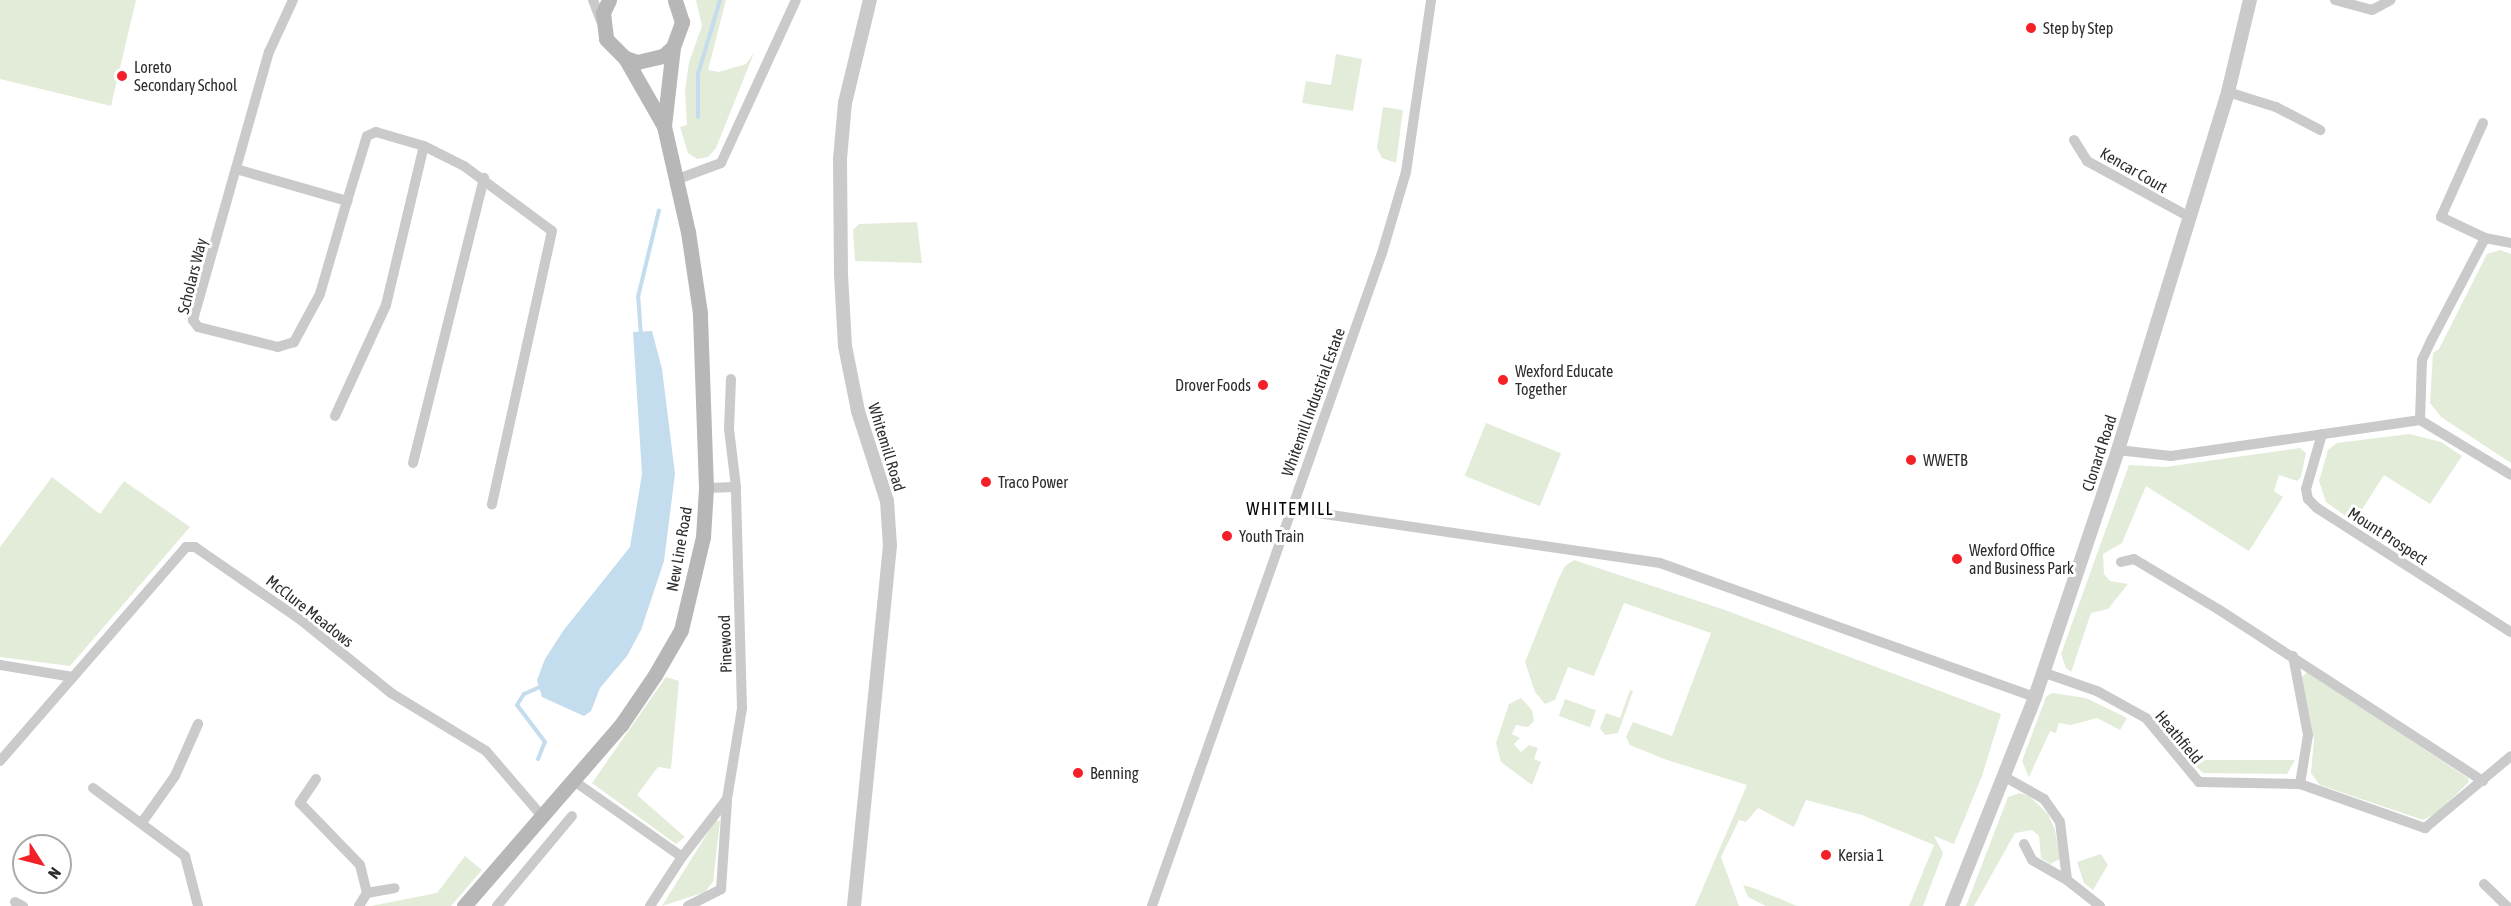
<!DOCTYPE html>
<html>
<head>
<meta charset="utf-8">
<style>
	body { margin:0 }
	#map { position:relative; width:2511px; height:906px; overflow:hidden; background:#fff; font-family:"Asap Condensed",sans-serif }
	div>[style] { position:absolute }
	[style*='--x'] { left:calc(var(--x)*1px); top:calc(var(--y)*1px); width:calc(var(--w)*1px); rotate:calc(var(--a)*1deg) }
	.green>* { inset:0; background:#e3ecd9; transform-origin:0 0 }
	.water>* { inset:0; background:#c3dcee }
	.stream>* { height:4px; margin:-2px; padding:0 2px; transform-origin:2px; border-radius:2px; background:#c3dcee }
	.minor>* { height:10px; margin:-5px; padding:0 5px; transform-origin:5px; border-radius:5px; background:#cacaca }
	.tertiary>* { height:14px; margin:-7px; padding:0 7px; transform-origin:7px; border-radius:7px; background:#cacaca }
	.secondary>* { height:15px; margin:-7.5px; padding:0 7.5px; transform-origin:7.5px; border-radius:7.5px; background:#b7b7b7 }
	.dots>* { width:16px; height:16px; translate:-50% -50%; box-sizing:border-box; border:3px solid #fff; border-radius:50% }
	span { translate:-50% -50%; white-space:nowrap; text-align:center; line-height:1.15; -webkit-text-stroke:6px #fff; paint-order:stroke }
	.poi-label { font-size:16px; color:#2d2d2d }
	.left { translate:0 -50%; text-align:left }
	.right { translate:-100% -50%; text-align:right }
	.street-label { font-size:16px; color:#2d2d2d }
	.neighbourhood-label { font-size:18px; color:#000; letter-spacing:1.5px }
	.north { position:absolute; left:12px; top:834px; width:60px; height:60px; box-sizing:border-box; background:#fff; border:2px solid #ababab; border-radius:50%; rotate:126deg; font-size:16px; font-weight:700; line-height:24px; text-align:center; color:#2d2d2d }
	.north::after { content:''; display:block; margin:auto; width:21px; height:27px; background:#f42028; clip-path:polygon(50% 0,100% 100%,50% 72%,0 100%) }
</style>
</head>
<body>
<div id="map">
	<div class="green">
		<div style="clip-path:polygon(0 0,136px 0,111px 106px,0 79px)"></div>
		<div style="clip-path:polygon(696px 0,726px 0,708px 70px,719px 72px,746px 64px,754px 53px,716px 148px,708px 157px,697px 159px,688px 153px,680px 127px,687px 125px,685px 91px,689px 62px,702px 26px)"></div>
		<div style="clip-path:polygon(1336px 54px,1362px 59px,1353px 111px,1302px 103px,1306px 81px,1331px 85px)"></div>
		<div style="clip-path:polygon(1383px 107px,1403px 110px,1396px 163px,1382px 158px,1377px 148px)"></div>
		<div style="clip-path:polygon(917px 222px,922px 263px,855px 261px,853px 230px,859px 224px)"></div>
		<div style="clip-path:polygon(2500px 250px,2511px 254px,2511px 463px,2441px 417px,2430px 403px,2433px 353px,2439px 349px,2487px 254px)"></div>
		<div style="left:1486px;top:423px;width:81px;height:57px;rotate:22deg"></div>
		<div style="clip-path:polygon(2409px 434px,2441px 442px,2462px 456px,2430px 504px,2384px 475px,2354px 522px,2326px 502px,2319px 481px,2328px 450px,2337px 443px)"></div>
		<div style="clip-path:polygon(2300px 448px,2306px 453px,2301px 477px,2297px 481px,2279px 475px,2274px 491px,2283px 497px,2249px 551px,2146px 486px,2122px 543px,2103px 554px,2104px 574px,2110px 581px,2128px 584px,2108px 609px,2091px 613px,2071px 672px,2066px 668px,2061px 654px,2129px 465px,2165px 467px)"></div>
		<div style="clip-path:polygon(52px 477px,100px 514px,124px 481px,190px 527px,70px 666px,0 657px,0 547px)"></div>
		<div style="clip-path:polygon(1574px 560px,1725px 610px,2001px 714px,1982px 776px,1954px 844px,1934px 836px,1943px 853px,1923px 906px,1909px 906px,1934px 845px,1862px 815px,1806px 800px,1794px 827px,1758px 808px,1746px 822px,1739px 820px,1721px 857px,1739px 906px,1695px 906px,1747px 785px,1664px 759px,1630px 745px,1626px 737px,1633px 722px,1672px 736px,1711px 633px,1624px 603px,1594px 676px,1568px 667px,1555px 700px,1545px 704px,1535px 692px,1525px 662px,1558px 580px,1565px 566px)"></div>
		<div style="clip-path:polygon(2307px 672px,2468px 778px,2469px 782px,2437px 813px,2423px 820px,2320px 785px,2311px 773px,2314px 739px,2302px 677px)"></div>
		<div style="clip-path:polygon(666px 677px,679px 681px,671px 769px,658px 767px,637px 795px,685px 837px,676px 844px,592px 783px)"></div>
		<div style="clip-path:polygon(1630px 690px,1633px 691px,1618px 733px,1605px 735px,1600px 728px,1606px 713px,1620px 718px)"></div>
		<div style="clip-path:polygon(2052px 693px,2086px 698px,2127px 718px,2120px 730px,2097px 718px,2071px 725px,2059px 723px,2056px 733px,2050px 731px,2029px 777px,2022px 761px,2046px 697px)"></div>
		<div style="clip-path:polygon(1521px 698px,1532px 710px,1534px 721px,1528px 727px,1516px 725px,1512px 734px,1520px 738px,1514px 744px,1521px 752px,1529px 745px,1538px 748px,1534px 759px,1541px 762px,1532px 785px,1501px 762px,1496px 743px,1509px 704px)"></div>
		<div style="left:1565px;top:699px;width:33px;height:18px;rotate:20deg"></div>
		<div style="clip-path:polygon(2205px 760px,2295px 760px,2287px 774px,2203px 773px,2196px 766px)"></div>
		<div style="clip-path:polygon(2020px 793px,2029px 796px,2048px 814px,2055px 830px,2060px 859px,2050px 864px,2041px 858px,2039px 836px,2032px 830px,2015px 833px,1974px 906px,1966px 906px,2008px 797px)"></div>
		<div style="clip-path:polygon(715px 821px,720px 821px,713px 882px,705px 892px,662px 906px)"></div>
		<div style="clip-path:polygon(2101px 854px,2108px 865px,2093px 890px,2084px 883px,2077px 862px)"></div>
		<div style="clip-path:polygon(465px 856px,482px 870px,451px 906px,371px 906px,437px 893px)"></div>
		<div style="clip-path:polygon(1743px 885px,1756px 889px,1797px 906px,1766px 906px,1748px 897px)"></div>
	</div>
	<div class="water">
		<div style="clip-path:polygon(652px 331px,662px 369px,675px 474px,664px 561px,641px 630px,627px 656px,600px 688px,591px 711px,584px 716px,542px 697px,537px 680px,545px 659px,563px 631px,630px 547px,642px 474px,633px 332px)"></div>
	</div>
	<div class="stream">
		<div style="--x:698;--y:117;--w:43;--a:-90"></div>
		<div style="--x:698;--y:74;--w:77;--a:-73.4"></div>
		<div style="--x:641;--y:336;--w:39;--a:-94"></div>
		<div style="--x:638;--y:297;--w:89;--a:-76.4"></div>
		<div style="--x:538;--y:759;--w:18;--a:-68"></div>
		<div style="--x:545;--y:742;--w:46;--a:-127.1"></div>
		<div style="--x:517;--y:705;--w:13;--a:-58"></div>
		<div style="--x:524;--y:694;--w:17;--a:-24"></div>
	</div>
	<div class="minor">
		<div style="--x:593;--y:0;--w:22;--a:69"></div>
		<div style="--x:2335;--y:0;--w:38;--a:15"></div>
		<div style="--x:2372;--y:10;--w:21;--a:-28"></div>
		<div style="--x:2228;--y:92;--w:50;--a:17.4"></div>
		<div style="--x:2276;--y:107;--w:50;--a:27.6"></div>
		<div style="--x:2483;--y:123;--w:103;--a:114.1"></div>
		<div style="--x:2441;--y:217;--w:49;--a:25.5"></div>
		<div style="--x:2074;--y:140;--w:25;--a:58"></div>
		<div style="--x:2087;--y:161;--w:115;--a:28.6"></div>
		<div style="--x:236;--y:169;--w:116;--a:16.1"></div>
		<div style="--x:347;--y:201;--w:97;--a:106.2"></div>
		<div style="--x:320;--y:294;--w:55;--a:118.4"></div>
		<div style="--x:294;--y:342;--w:17;--a:163"></div>
		<div style="--x:278;--y:347;--w:82;--a:-166"></div>
		<div style="--x:198;--y:327;--w:9;--a:-126"></div>
		<div style="--x:193;--y:320;--w:279;--a:-74.2"></div>
		<div style="--x:269;--y:52;--w:57;--a:-65.2"></div>
		<div style="--x:678;--y:179;--w:46;--a:-20.4"></div>
		<div style="--x:721;--y:163;--w:179;--a:-65.3"></div>
		<div style="--x:347;--y:201;--w:68;--a:-72.9"></div>
		<div style="--x:367;--y:136;--w:10;--a:-24"></div>
		<div style="--x:376;--y:132;--w:50;--a:16.3"></div>
		<div style="--x:424;--y:146;--w:45;--a:26.6"></div>
		<div style="--x:464;--y:166;--w:109;--a:36.5"></div>
		<div style="--x:552;--y:231;--w:280;--a:102.4"></div>
		<div style="--x:335;--y:416;--w:122;--a:-65.3"></div>
		<div style="--x:386;--y:305;--w:163;--a:-76.6"></div>
		<div style="--x:2420;--y:420;--w:60;--a:-88.1"></div>
		<div style="--x:2422;--y:360;--w:23;--a:-65"></div>
		<div style="--x:2432;--y:339;--w:114;--a:-62.3"></div>
		<div style="--x:2485;--y:238;--w:26;--a:11"></div>
		<div style="--x:2322;--y:434;--w:57;--a:106.2"></div>
		<div style="--x:2306;--y:489;--w:10;--a:79"></div>
		<div style="--x:2308;--y:499;--w:13;--a:45"></div>
		<div style="--x:2317;--y:508;--w:230;--a:32.6"></div>
		<div style="--x:2118;--y:450;--w:53;--a:6.5"></div>
		<div style="--x:2171;--y:456;--w:252;--a:-8.2"></div>
		<div style="--x:2420;--y:420;--w:106;--a:31.1"></div>
		<div style="--x:413;--y:463;--w:294;--a:-76"></div>
		<div style="--x:706;--y:488;--w:30;--a:-2"></div>
		<div style="--x:1290;--y:509;--w:374;--a:8.3"></div>
		<div style="--x:1660;--y:563;--w:398;--a:19.7"></div>
		<div style="--x:2121;--y:562;--w:13;--a:-13"></div>
		<div style="--x:2134;--y:559;--w:98;--a:30.8"></div>
		<div style="--x:2218;--y:609;--w:316;--a:33"></div>
		<div style="--x:2293;--y:656;--w:80;--a:79.2"></div>
		<div style="--x:2308;--y:735;--w:50;--a:99.3"></div>
		<div style="--x:0;--y:665;--w:74;--a:9.3"></div>
		<div style="--x:2042;--y:672;--w:58;--a:19.1"></div>
		<div style="--x:2097;--y:691;--w:56;--a:28.9"></div>
		<div style="--x:2146;--y:718;--w:83;--a:50.4"></div>
		<div style="--x:2199;--y:782;--w:101;--a:1.1"></div>
		<div style="--x:2300;--y:784;--w:133;--a:19.4"></div>
		<div style="--x:2425;--y:828;--w:112;--a:-39.9"></div>
		<div style="--x:0;--y:761;--w:284;--a:-49"></div>
		<div style="--x:186;--y:547;--w:9;--a:0"></div>
		<div style="--x:195;--y:547;--w:129;--a:34.6"></div>
		<div style="--x:301;--y:620;--w:116;--a:39"></div>
		<div style="--x:391;--y:693;--w:111;--a:31.4"></div>
		<div style="--x:486;--y:751;--w:86;--a:49.3"></div>
		<div style="--x:2005;--y:777;--w:45;--a:29.4"></div>
		<div style="--x:2044;--y:799;--w:28;--a:55"></div>
		<div style="--x:2060;--y:822;--w:58;--a:83.1"></div>
		<div style="--x:2067;--y:880;--w:42;--a:38.2"></div>
		<div style="--x:316;--y:779;--w:29;--a:124"></div>
		<div style="--x:300;--y:803;--w:86;--a:45.9"></div>
		<div style="--x:360;--y:865;--w:29;--a:76"></div>
		<div style="--x:367;--y:893;--w:15;--a:122"></div>
		<div style="--x:574;--y:781;--w:132;--a:35.1"></div>
		<div style="--x:93;--y:788;--w:114;--a:36.5"></div>
		<div style="--x:185;--y:856;--w:52;--a:75.4"></div>
		<div style="--x:143;--y:821;--w:55;--a:-54.6"></div>
		<div style="--x:175;--y:776;--w:57;--a:-66.1"></div>
		<div style="--x:2024;--y:844;--w:18;--a:63"></div>
		<div style="--x:2032;--y:860;--w:40;--a:29.7"></div>
		<div style="--x:2484;--y:884;--w:32;--a:44"></div>
		<div style="--x:367;--y:893;--w:28;--a:-10"></div>
		<div style="--x:15;--y:902;--w:9;--a:27"></div>
		<div style="--x:497;--y:906;--w:117;--a:-50.2"></div>
		<div style="--x:650;--y:906;--w:59;--a:-56.9"></div>
		<div style="--x:682;--y:857;--w:73;--a:-52.2"></div>
		<div style="--x:727;--y:799;--w:92;--a:-80.6"></div>
		<div style="--x:742;--y:708;--w:221;--a:-91.6"></div>
		<div style="--x:736;--y:487;--w:58;--a:-96.9"></div>
		<div style="--x:729;--y:429;--w:50;--a:-87.7"></div>
		<div style="--x:688;--y:906;--w:37;--a:-27"></div>
		<div style="--x:721;--y:889;--w:89;--a:-86.1"></div>
		<div style="--x:1152;--y:906;--w:692;--a:-70.6"></div>
		<div style="--x:1382;--y:253;--w:84;--a:-73.5"></div>
		<div style="--x:1406;--y:172;--w:174;--a:-81.7"></div>
	</div>
	<div class="tertiary">
		<div style="--x:854;--y:906;--w:362;--a:-84.3"></div>
		<div style="--x:890;--y:546;--w:45;--a:-93.8"></div>
		<div style="--x:887;--y:501;--w:95;--a:-107.9"></div>
		<div style="--x:858;--y:411;--w:66;--a:-101.3"></div>
		<div style="--x:845;--y:346;--w:71;--a:-93.2"></div>
		<div style="--x:841;--y:275;--w:116;--a:-90.5"></div>
		<div style="--x:840;--y:159;--w:56;--a:-84.9"></div>
		<div style="--x:845;--y:103;--w:106;--a:-76.4"></div>
		<div style="--x:1952;--y:906;--w:225;--a:-68.3"></div>
		<div style="--x:2035;--y:697;--w:261;--a:-71.4"></div>
		<div style="--x:2118;--y:450;--w:375;--a:-72.9"></div>
		<div style="--x:2228;--y:92;--w:95;--a:-76.6"></div>
	</div>
	<div class="secondary">
		<div style="--x:609;--y:0;--w:14;--a:115"></div>
		<div style="--x:603;--y:13;--w:26;--a:83"></div>
		<div style="--x:606;--y:39;--w:27;--a:45"></div>
		<div style="--x:625;--y:58;--w:13;--a:18"></div>
		<div style="--x:637;--y:62;--w:27;--a:-13"></div>
		<div style="--x:663;--y:56;--w:13;--a:-42"></div>
		<div style="--x:673;--y:47;--w:27;--a:-70"></div>
		<div style="--x:682;--y:22;--w:23;--a:-108"></div>
		<div style="--x:664;--y:126;--w:80;--a:-83.5"></div>
		<div style="--x:464;--y:906;--w:240;--a:-49.1"></div>
		<div style="--x:621;--y:725;--w:60;--a:-55.8"></div>
		<div style="--x:655;--y:675;--w:52;--a:-60"></div>
		<div style="--x:681;--y:630;--w:96;--a:-76.7"></div>
		<div style="--x:703;--y:537;--w:49;--a:-86.5"></div>
		<div style="--x:706;--y:488;--w:175;--a:-92"></div>
		<div style="--x:700;--y:313;--w:82;--a:-98.4"></div>
		<div style="--x:688;--y:232;--w:109;--a:-102.8"></div>
		<div style="--x:664;--y:126;--w:78;--a:-119.8"></div>
	</div>
	<div class="dots">
		<div style="left:2031px;top:28px;background:#f42028"></div>
		<div style="left:122px;top:76px;background:#f42028"></div>
		<div style="left:1503px;top:380px;background:#f42028"></div>
		<div style="left:1263px;top:385px;background:#f42028"></div>
		<div style="left:1911px;top:460px;background:#f42028"></div>
		<div style="left:986px;top:482px;background:#f42028"></div>
		<div style="left:1227px;top:536px;background:#f42028"></div>
		<div style="left:1957px;top:559px;background:#f42028"></div>
		<div style="left:1078px;top:773px;background:#f42028"></div>
		<div style="left:1826px;top:855px;background:#f42028"></div>
	</div>
	<div class="poi-label">
		<span class="left" style="left:2043px;top:28px">Step by Step</span>
		<span class="left" style="left:134px;top:76px">Loreto<br>Secondary School</span>
		<span class="left" style="left:1515px;top:380px">Wexford Educate<br>Together</span>
		<span class="right" style="left:1251px;top:385px">Drover Foods</span>
		<span class="left" style="left:1923px;top:460px">WWETB</span>
		<span class="left" style="left:998px;top:482px">Traco Power</span>
		<span class="left" style="left:1239px;top:536px">Youth Train</span>
		<span class="left" style="left:1969px;top:559px">Wexford Office<br>and Business Park</span>
		<span class="left" style="left:1090px;top:773px">Benning</span>
		<span class="left" style="left:1838px;top:855px">Kersia 1</span>
	</div>
	<div class="street-label">
		<span style="left:2134px;top:170px;rotate:30deg">Kencar Court</span>
		<span style="left:192px;top:276px;rotate:-76deg">Scholars Way</span>
		<span style="left:1313px;top:402px;rotate:-70deg">Whitemill Industrial Estate</span>
		<span style="left:887px;top:447px;rotate:73deg">Whitemill Road</span>
		<span style="left:2099px;top:453px;rotate:-72deg">Clonard Road</span>
		<span style="left:2388px;top:536px;rotate:33deg">Mount Prospect</span>
		<span style="left:679px;top:549px;rotate:-80deg">New Line Road</span>
		<span style="left:310px;top:611px;rotate:38deg">McClure Meadows</span>
		<span style="left:725px;top:644px;rotate:-92deg">Pinewood</span>
		<span style="left:2179px;top:737px;rotate:50deg">Heathfield</span>
	</div>
	<div class="neighbourhood-label">
		<span style="left:1290px;top:509px">WHITEMILL</span>
	</div>
	<div class="north">N</div>
</div>
</body>
</html>
